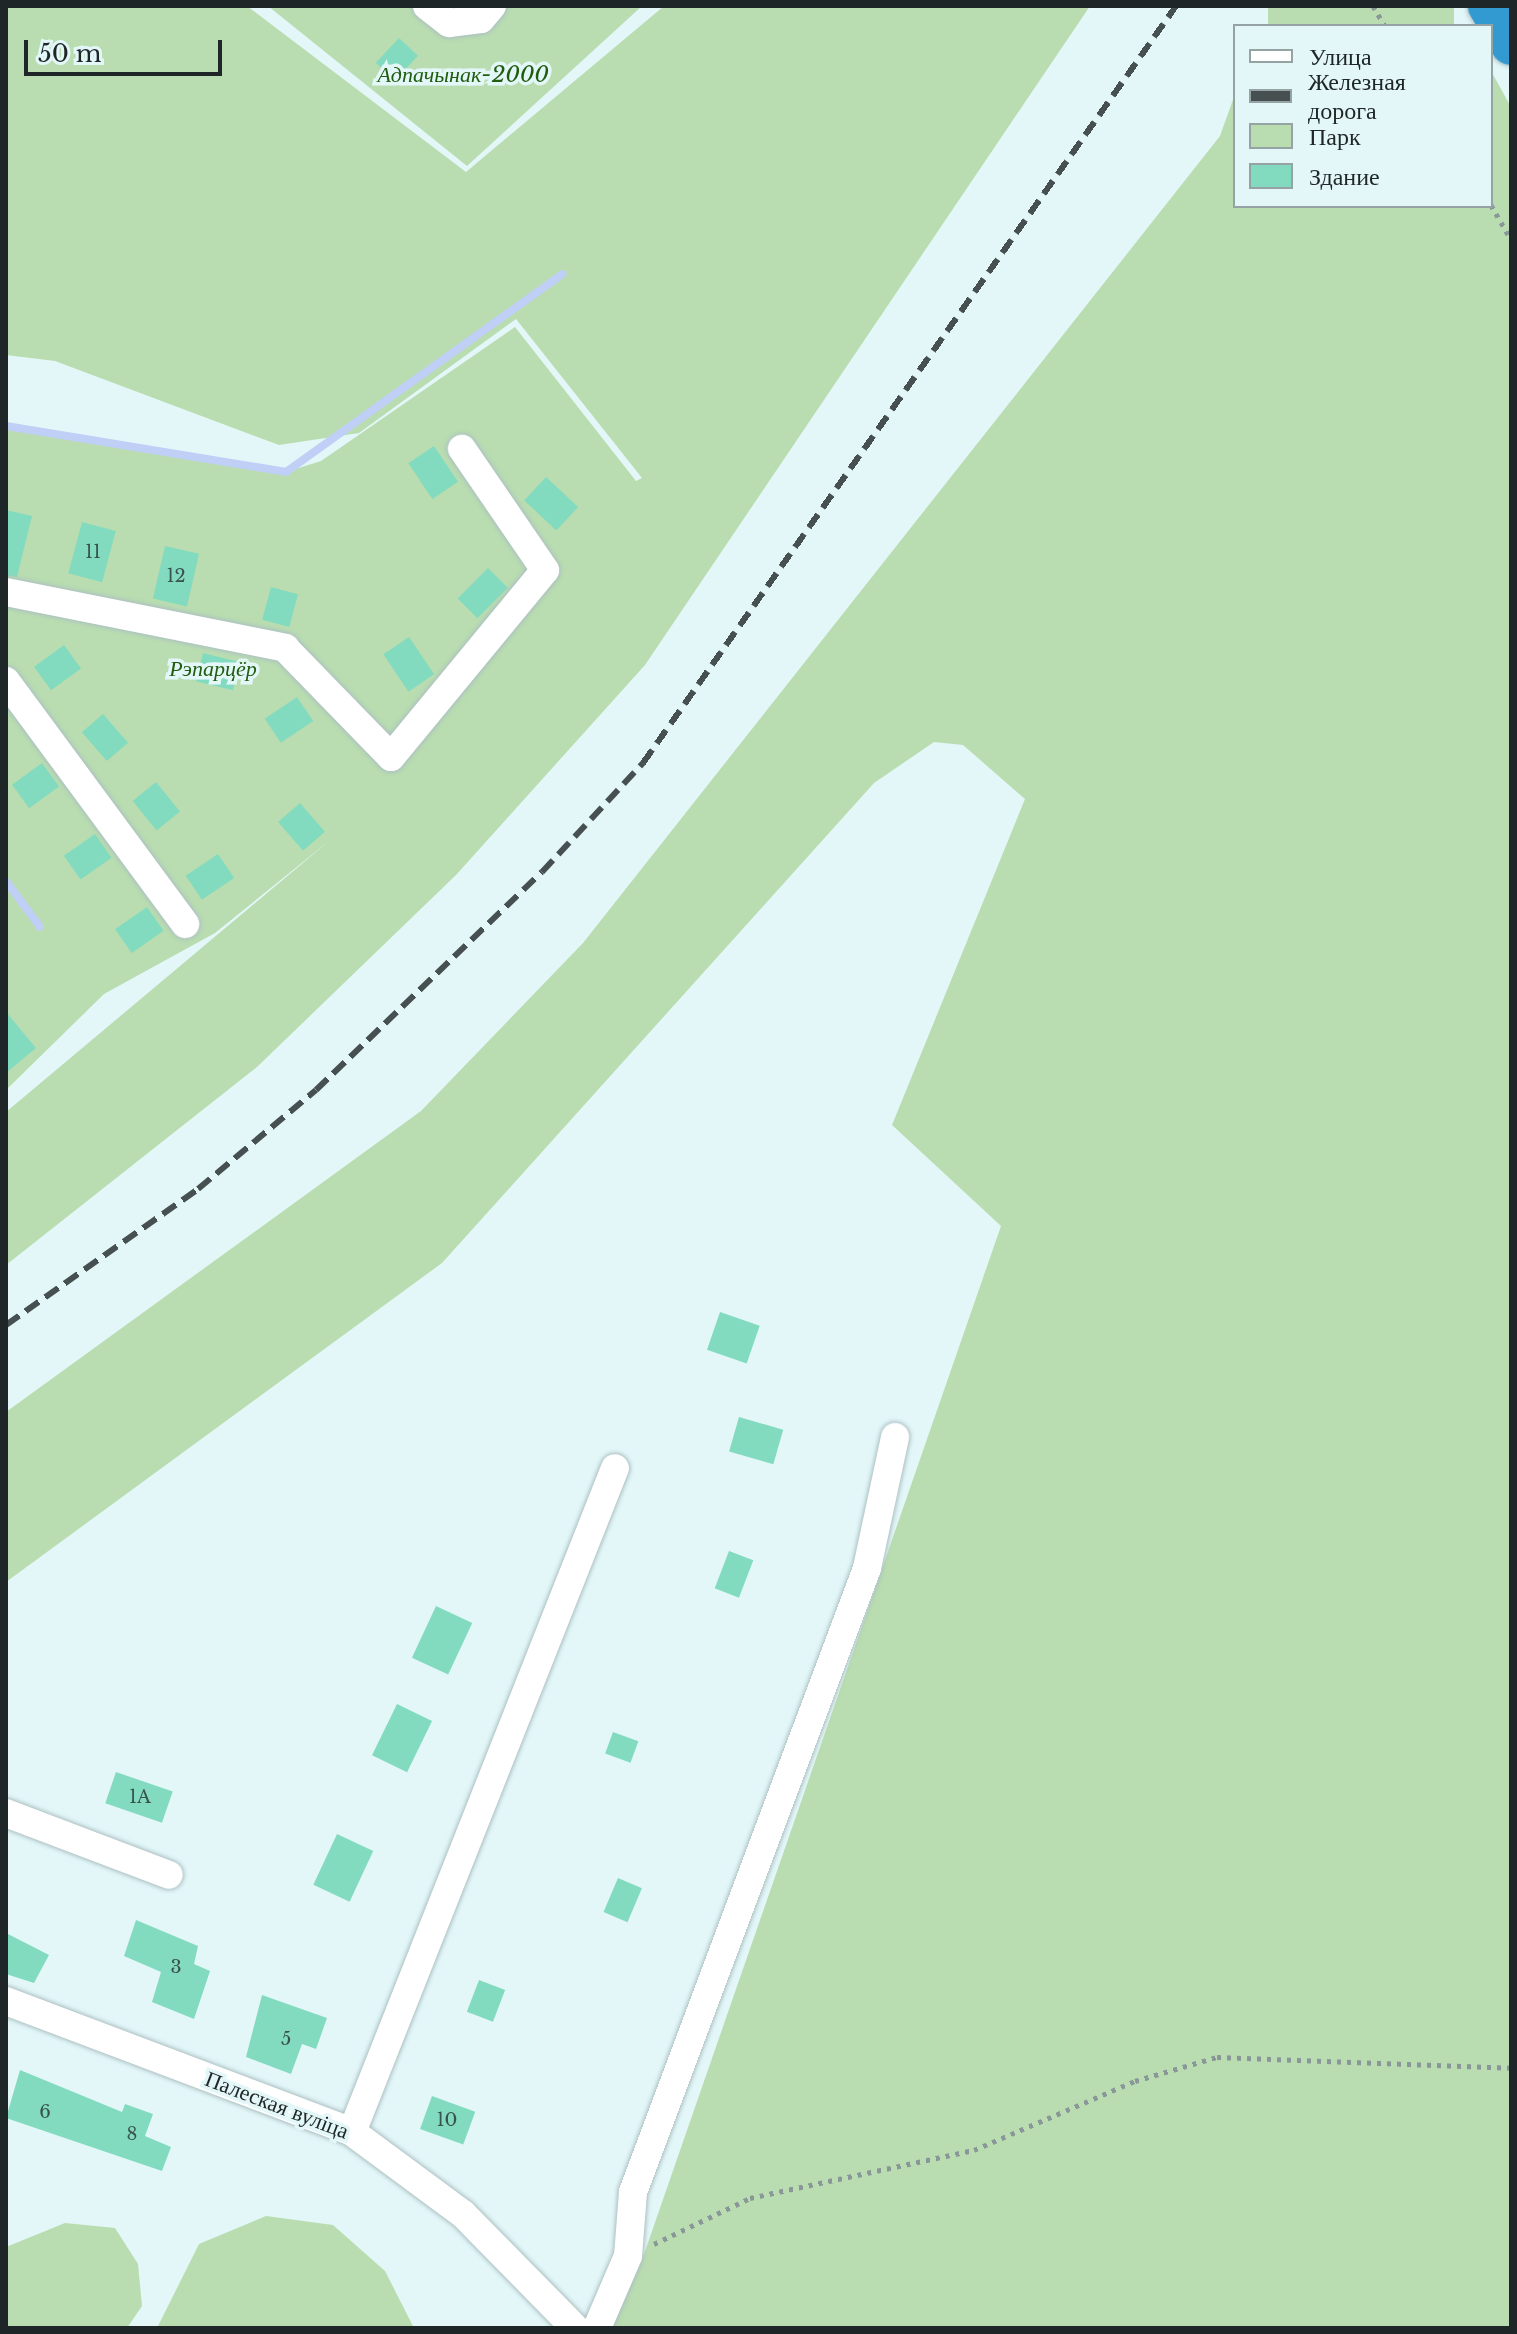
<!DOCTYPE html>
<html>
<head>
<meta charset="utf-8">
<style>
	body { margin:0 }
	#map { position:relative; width:1517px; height:2334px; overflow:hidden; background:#e3f7f9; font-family:"Libre Baskerville",serif }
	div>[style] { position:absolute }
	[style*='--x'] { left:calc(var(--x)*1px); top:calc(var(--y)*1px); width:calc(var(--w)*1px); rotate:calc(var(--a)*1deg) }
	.green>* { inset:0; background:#b9ddb0; transform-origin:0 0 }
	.stream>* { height:8px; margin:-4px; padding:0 4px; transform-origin:4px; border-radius:4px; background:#c0cff6 }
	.building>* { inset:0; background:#83dbbf; transform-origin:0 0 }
	.path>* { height:5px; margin-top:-2.5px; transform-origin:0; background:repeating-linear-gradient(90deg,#899798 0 4px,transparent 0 10px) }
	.roads { filter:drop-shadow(0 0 2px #adc0c2) drop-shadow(0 0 2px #adc0c2) }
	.minor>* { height:28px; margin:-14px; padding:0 14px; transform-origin:14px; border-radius:14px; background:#fff }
	.highway>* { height:40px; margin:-20px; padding:0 20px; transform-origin:20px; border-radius:20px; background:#329ad0 }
	.rail>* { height:6px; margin-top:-3px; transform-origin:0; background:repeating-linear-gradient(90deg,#465051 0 16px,transparent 0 24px) }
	span { translate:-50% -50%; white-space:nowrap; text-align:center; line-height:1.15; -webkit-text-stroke:7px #e3f7f9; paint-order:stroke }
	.number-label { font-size:18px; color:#38534d }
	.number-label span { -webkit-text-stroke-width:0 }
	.park-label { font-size:22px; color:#215d0f; font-style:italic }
	.street-label { font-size:22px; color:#1f2627 }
	.frame { position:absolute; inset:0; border:8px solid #1f2627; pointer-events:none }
	.legend { position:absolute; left:1233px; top:24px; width:260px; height:184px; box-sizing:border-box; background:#e3f7f9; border:2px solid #95a3a5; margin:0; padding:10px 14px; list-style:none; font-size:24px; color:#1f2627 }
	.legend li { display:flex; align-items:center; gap:16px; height:40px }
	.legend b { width:40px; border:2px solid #95a3a5 }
	.scale { position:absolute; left:24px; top:40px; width:198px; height:36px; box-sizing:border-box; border:4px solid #1f2627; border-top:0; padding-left:10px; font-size:24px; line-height:28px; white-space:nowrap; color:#1f2627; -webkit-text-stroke:6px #e3f7f9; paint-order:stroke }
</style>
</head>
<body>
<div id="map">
	<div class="green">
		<div style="clip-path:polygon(6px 6px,247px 6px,466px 172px,664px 6px,1090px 6px,645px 665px,456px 875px,257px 1067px,6px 1265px,6px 1112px,329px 841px,215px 933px,104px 994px,6px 1090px,6px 426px,286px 472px,321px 461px,515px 327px,636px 481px,642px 478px,516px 319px,359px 433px,279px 445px,55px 361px,6px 355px)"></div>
		<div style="clip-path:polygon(268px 6px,642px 6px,467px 166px)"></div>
		<div style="left:1268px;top:6px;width:186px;height:21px"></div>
		<div style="clip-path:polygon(1491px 71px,1511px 107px,1511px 2328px,601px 2328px,643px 2257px,1001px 1226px,892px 1125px,1025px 799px,963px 745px,934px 742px,874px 783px,442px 1263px,6px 1582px,6px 1412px,421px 1111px,583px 943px,1220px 136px,1235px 94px,1235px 206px,1491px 206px)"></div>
		<div style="clip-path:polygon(266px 2216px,333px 2225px,385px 2271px,414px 2328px,157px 2328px,199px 2244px)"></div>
		<div style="clip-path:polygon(65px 2223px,115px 2228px,138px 2264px,142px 2306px,127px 2328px,6px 2328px,6px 2247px)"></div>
	</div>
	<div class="stream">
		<div style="--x:6;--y:426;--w:284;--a:9.3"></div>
		<div style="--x:286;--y:472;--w:340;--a:-35.6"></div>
		<div style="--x:6;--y:881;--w:57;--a:53.5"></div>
	</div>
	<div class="building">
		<div style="left:399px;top:38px;width:26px;height:34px;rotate:43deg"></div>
		<div style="left:434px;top:446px;width:43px;height:31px;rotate:56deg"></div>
		<div style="left:546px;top:477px;width:44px;height:32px;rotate:43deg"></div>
		<div style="clip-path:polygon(6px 510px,32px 516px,17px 577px,6px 575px)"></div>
		<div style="left:82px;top:522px;width:35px;height:53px;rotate:15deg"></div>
		<div style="left:165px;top:546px;width:35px;height:54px;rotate:13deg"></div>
		<div style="left:488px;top:568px;width:28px;height:43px;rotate:45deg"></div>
		<div style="left:271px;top:587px;width:28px;height:34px;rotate:15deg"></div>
		<div style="left:409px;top:637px;width:45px;height:31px;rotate:56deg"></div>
		<div style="left:64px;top:645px;width:29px;height:37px;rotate:54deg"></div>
		<div style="left:203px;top:653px;width:38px;height:29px;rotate:14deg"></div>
		<div style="left:297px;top:697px;width:29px;height:39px;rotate:56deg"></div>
		<div style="left:103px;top:714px;width:38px;height:28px;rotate:49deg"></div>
		<div style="left:42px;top:763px;width:29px;height:37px;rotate:54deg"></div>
		<div style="left:156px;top:782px;width:38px;height:30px;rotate:51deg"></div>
		<div style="left:300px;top:803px;width:38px;height:29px;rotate:49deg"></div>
		<div style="left:95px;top:834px;width:29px;height:38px;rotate:55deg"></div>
		<div style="left:218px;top:854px;width:29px;height:39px;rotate:56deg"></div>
		<div style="left:147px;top:907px;width:29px;height:39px;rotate:55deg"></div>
		<div style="clip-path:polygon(6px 1012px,36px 1048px,6px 1073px)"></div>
		<div style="left:720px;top:1312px;width:42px;height:40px;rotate:19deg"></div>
		<div style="left:739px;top:1417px;width:46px;height:36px;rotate:16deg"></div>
		<div style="left:729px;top:1551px;width:26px;height:40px;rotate:21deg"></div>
		<div style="left:436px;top:1606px;width:40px;height:57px;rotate:25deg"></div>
		<div style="left:397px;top:1704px;width:39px;height:57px;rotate:26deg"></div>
		<div style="left:613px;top:1732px;width:27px;height:23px;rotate:20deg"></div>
		<div style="left:116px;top:1772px;width:60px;height:33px;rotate:19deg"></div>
		<div style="left:337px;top:1834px;width:40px;height:56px;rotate:25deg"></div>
		<div style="left:618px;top:1878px;width:26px;height:37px;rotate:23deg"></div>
		<div style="clip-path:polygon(136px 1920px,198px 1946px,194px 1964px,210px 1971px,194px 2019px,152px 2002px,161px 1972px,124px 1956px)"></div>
		<div style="clip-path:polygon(6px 1933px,49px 1955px,34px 1983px,6px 1974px)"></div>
		<div style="left:479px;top:1980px;width:28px;height:34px;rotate:21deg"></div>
		<div style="clip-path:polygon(262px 1995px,327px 2018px,316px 2049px,302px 2044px,291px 2074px,246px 2057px)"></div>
		<div style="clip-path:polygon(20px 2070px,122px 2112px,125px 2104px,153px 2114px,145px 2136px,171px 2147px,162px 2171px,6px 2118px)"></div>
		<div style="left:432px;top:2096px;width:46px;height:35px;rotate:20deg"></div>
	</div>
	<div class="path">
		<div style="--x:1373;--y:6;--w:23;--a:59"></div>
		<div style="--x:1491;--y:205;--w:39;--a:60"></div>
		<div style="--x:654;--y:2244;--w:106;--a:-25.6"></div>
		<div style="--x:750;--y:2198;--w:229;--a:-12.1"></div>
		<div style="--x:974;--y:2150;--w:175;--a:-23.2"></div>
		<div style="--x:1135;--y:2081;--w:85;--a:-16.3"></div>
		<div style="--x:1217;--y:2057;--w:294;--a:2.1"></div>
	</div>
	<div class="roads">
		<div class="minor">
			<div style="--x:427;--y:6;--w:28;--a:38"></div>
			<div style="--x:449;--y:23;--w:32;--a:-7"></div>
			<div style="--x:481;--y:19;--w:17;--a:-50"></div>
			<div style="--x:6;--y:592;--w:285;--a:11.3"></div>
			<div style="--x:285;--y:648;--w:152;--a:45.8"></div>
			<div style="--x:391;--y:757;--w:242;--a:-50.5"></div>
			<div style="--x:545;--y:570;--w:147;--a:-124.4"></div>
			<div style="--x:6;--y:681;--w:302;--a:53.6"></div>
			<div style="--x:6;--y:1813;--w:174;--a:20.8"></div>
			<div style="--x:6;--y:2001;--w:370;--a:20.7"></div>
			<div style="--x:352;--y:2132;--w:138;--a:36.5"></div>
			<div style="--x:463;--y:2214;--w:160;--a:45.5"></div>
			<div style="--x:352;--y:2132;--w:714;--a:-68.39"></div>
			<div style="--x:597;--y:2328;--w:78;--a:-66.7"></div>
			<div style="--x:628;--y:2256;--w:64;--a:-85.5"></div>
			<div style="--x:633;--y:2192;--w:666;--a:-69.44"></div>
			<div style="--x:867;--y:1568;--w:134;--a:-77.9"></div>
		</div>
		<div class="highway">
			<div style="--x:1488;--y:6;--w:45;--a:59.5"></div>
		</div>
	</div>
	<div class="rail">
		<div style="--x:6;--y:1325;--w:235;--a:-35.3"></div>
		<div style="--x:198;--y:1189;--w:154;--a:-40"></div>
		<div style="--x:316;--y:1090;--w:314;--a:-44"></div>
		<div style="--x:542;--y:872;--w:149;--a:-47.2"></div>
		<div style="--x:643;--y:763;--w:926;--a:-54.85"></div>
	</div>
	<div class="number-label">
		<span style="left:93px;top:552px">11</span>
		<span style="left:176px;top:576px">12</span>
		<span style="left:140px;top:1797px">1A</span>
		<span style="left:176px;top:1967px">3</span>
		<span style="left:286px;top:2039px">5</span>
		<span style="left:45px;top:2112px">6</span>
		<span style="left:447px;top:2120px">10</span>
		<span style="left:132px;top:2134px">8</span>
	</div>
	<div class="park-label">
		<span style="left:463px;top:75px">Адпачынак-2000</span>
		<span style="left:213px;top:669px">Рэпарцёр</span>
	</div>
	<div class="street-label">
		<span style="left:277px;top:2105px;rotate:21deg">Палеская вуліца</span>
	</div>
	<div class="frame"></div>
	<ul class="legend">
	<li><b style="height:10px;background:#fff"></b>Улица</li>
	<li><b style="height:10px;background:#465051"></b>Железная дорога</li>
	<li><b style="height:22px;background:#b9ddb0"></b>Парк</li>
	<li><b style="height:22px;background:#83dbbf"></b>Здание</li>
	</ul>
	<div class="scale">50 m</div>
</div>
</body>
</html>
